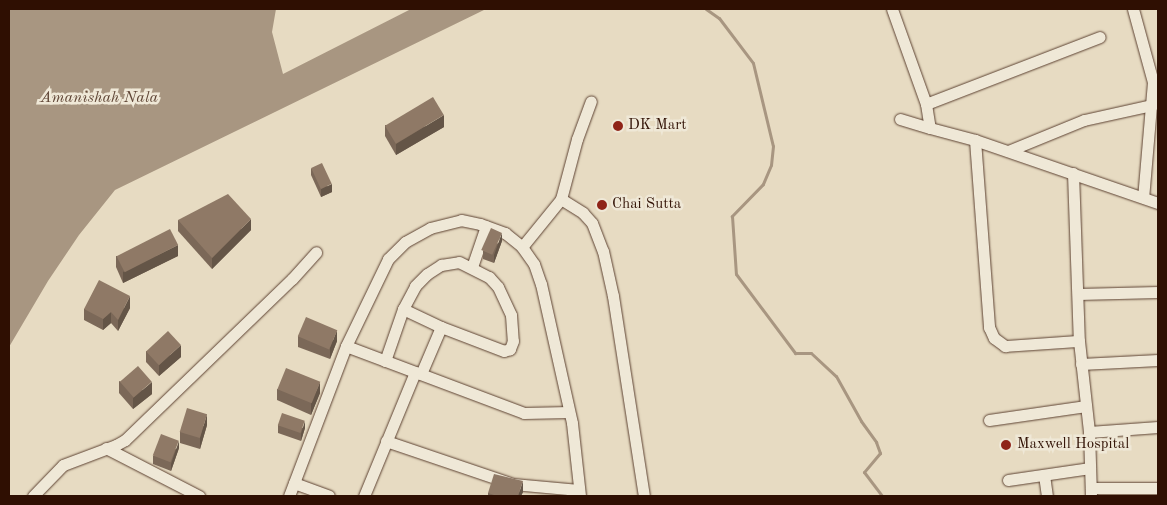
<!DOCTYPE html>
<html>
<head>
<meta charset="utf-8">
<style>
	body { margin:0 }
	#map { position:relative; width:1167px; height:505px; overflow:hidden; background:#e7dbc2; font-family:"Old Standard TT",serif }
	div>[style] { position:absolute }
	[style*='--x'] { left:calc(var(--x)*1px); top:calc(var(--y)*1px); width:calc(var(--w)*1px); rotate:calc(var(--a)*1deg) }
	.water>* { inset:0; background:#a89681 }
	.stream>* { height:3px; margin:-1.5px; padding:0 1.5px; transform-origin:1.5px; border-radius:1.5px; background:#a89681 }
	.roads { filter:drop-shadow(0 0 1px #5d4232) drop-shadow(0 0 1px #5d4232) }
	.minor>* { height:11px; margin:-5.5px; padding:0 5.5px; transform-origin:5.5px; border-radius:5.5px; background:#efe8d7 }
	.wall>* { inset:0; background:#7b6858 }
	.shaded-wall>* { inset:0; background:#645547 }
	.building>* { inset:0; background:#8f7966; transform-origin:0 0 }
	.dots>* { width:14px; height:14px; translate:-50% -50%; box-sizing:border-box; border:2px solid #efe8d7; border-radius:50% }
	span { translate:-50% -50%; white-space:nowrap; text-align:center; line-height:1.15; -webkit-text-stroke:5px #efe8d7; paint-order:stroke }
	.poi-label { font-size:15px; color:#2f0f02 }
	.left { translate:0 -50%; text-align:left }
	.water-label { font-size:16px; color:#5f4535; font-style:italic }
	.frame { position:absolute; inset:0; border:10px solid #2f0f02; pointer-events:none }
</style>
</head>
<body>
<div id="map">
	<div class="water">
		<div style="clip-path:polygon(9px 9px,276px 9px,272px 32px,283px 74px,411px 9px,486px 9px,115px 190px,79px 235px,48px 281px,9px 347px)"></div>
	</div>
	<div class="stream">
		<div style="--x:706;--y:9;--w:16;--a:35"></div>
		<div style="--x:719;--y:18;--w:56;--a:52.9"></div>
		<div style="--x:753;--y:63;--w:85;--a:76.5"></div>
		<div style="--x:773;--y:146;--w:19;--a:96"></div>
		<div style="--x:771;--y:165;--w:21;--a:113"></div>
		<div style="--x:763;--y:184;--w:45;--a:134.1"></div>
		<div style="--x:732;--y:216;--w:58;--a:86.1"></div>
		<div style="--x:736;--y:274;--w:99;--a:53.2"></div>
		<div style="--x:795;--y:353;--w:16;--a:0"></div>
		<div style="--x:811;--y:353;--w:34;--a:43"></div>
		<div style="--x:836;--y:376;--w:51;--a:60.9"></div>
		<div style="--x:861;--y:421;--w:26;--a:54"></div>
		<div style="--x:876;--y:442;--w:12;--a:70"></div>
		<div style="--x:880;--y:453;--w:25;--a:130"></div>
		<div style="--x:864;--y:472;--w:30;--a:53"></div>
	</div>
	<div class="roads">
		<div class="minor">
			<div style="--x:892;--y:9;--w:101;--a:70.3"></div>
			<div style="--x:926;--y:104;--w:24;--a:81"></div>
			<div style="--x:930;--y:128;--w:47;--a:14.9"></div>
			<div style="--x:975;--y:140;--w:194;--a:19"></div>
			<div style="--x:1133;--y:9;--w:76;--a:74.7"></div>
			<div style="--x:1153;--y:82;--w:116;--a:94.9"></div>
			<div style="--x:926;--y:104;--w:186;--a:-21.1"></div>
			<div style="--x:900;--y:119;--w:31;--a:17"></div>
			<div style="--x:975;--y:140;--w:188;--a:85.7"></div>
			<div style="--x:989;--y:327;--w:12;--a:66"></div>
			<div style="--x:994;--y:338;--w:14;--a:36"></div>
			<div style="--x:1005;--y:346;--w:74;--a:-3.9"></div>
			<div style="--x:1008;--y:151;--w:82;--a:-22.2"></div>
			<div style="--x:1084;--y:120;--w:70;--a:-12.4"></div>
			<div style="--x:1073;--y:173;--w:168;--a:88"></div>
			<div style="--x:1079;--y:341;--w:92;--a:83.7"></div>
			<div style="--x:1089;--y:432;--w:64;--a:88.2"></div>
			<div style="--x:561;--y:199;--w:26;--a:32"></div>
			<div style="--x:583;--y:213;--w:13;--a:48"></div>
			<div style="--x:592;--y:223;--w:30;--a:69"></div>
			<div style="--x:603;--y:251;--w:46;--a:77.5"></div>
			<div style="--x:613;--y:296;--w:202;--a:81.2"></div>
			<div style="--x:522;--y:247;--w:62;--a:-50.9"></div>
			<div style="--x:561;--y:199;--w:62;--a:-75.1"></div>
			<div style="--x:577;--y:139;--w:40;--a:-69.8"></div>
			<div style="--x:472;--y:267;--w:43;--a:-71.1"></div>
			<div style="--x:1078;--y:294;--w:80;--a:-1.4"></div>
			<div style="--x:403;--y:309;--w:42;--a:25.3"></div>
			<div style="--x:346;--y:346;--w:190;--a:20.6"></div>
			<div style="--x:524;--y:413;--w:45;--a:-1.3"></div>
			<div style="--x:385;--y:361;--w:55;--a:-70.9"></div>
			<div style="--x:403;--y:309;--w:26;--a:-62"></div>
			<div style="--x:415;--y:286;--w:17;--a:-45"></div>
			<div style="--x:427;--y:274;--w:17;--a:-33"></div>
			<div style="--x:441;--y:265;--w:18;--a:-9"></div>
			<div style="--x:459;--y:262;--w:34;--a:27"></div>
			<div style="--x:489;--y:277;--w:13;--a:48"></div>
			<div style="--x:498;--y:287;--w:31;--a:65"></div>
			<div style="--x:511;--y:315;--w:26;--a:86"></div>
			<div style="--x:513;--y:341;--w:9;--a:111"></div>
			<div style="--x:510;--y:349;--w:6;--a:162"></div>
			<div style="--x:504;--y:351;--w:67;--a:-159.1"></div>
			<div style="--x:441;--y:327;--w:51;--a:113.1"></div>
			<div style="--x:1081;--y:364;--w:77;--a:-3"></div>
			<div style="--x:989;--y:420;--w:98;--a:-8.2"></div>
			<div style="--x:1089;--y:432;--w:69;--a:-4.1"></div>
			<div style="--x:386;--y:441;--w:134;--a:18.7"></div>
			<div style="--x:513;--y:484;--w:66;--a:5.2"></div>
			<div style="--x:106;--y:448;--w:105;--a:27.3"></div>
			<div style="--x:1044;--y:475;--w:21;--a:82"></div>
			<div style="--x:1008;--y:480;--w:83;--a:-8.3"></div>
			<div style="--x:294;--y:483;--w:37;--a:20"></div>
			<div style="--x:1091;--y:488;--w:67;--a:0"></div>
			<div style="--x:33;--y:496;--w:43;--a:-45.9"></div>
			<div style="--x:63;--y:465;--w:57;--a:-20.7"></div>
			<div style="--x:116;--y:445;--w:10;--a:-29"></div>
			<div style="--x:125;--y:440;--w:232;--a:-44"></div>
			<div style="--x:292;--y:279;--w:36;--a:-48"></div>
			<div style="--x:289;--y:496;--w:160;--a:-69.2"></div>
			<div style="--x:346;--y:346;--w:97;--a:-64.2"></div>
			<div style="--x:388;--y:259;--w:24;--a:-45"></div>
			<div style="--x:405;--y:242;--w:29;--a:-29"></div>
			<div style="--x:430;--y:228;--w:32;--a:-14"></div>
			<div style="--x:461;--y:220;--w:19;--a:12"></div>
			<div style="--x:480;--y:224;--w:27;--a:20"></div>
			<div style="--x:505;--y:233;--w:22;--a:39"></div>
			<div style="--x:522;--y:247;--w:21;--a:55"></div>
			<div style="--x:534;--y:264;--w:21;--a:71"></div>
			<div style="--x:541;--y:284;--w:142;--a:77.4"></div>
			<div style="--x:572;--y:423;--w:73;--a:83.7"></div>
			<div style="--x:364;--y:496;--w:134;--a:-67.6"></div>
		</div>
	</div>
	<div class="wall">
		<div style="clip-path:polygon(385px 125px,444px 127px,396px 155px,385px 136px)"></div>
		<div style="clip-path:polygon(311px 168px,332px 192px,321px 197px,311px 175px)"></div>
		<div style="clip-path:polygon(178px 220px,251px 230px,212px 269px,178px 231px)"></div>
		<div style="clip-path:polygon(502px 241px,494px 263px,483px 259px,483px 251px)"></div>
		<div style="clip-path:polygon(116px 256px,178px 256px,123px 283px,116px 267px)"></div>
		<div style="clip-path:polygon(130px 308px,118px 331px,111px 323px,103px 330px,84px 320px,84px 309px)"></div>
		<div style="clip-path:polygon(298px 336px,337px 341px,330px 359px,298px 347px)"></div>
		<div style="clip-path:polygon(146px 351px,181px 357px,159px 376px,146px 362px)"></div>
		<div style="clip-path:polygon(119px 381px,152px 394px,133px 409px,119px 393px)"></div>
		<div style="clip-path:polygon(277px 389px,320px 393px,311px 415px,277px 400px)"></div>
		<div style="clip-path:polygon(207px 425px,200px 449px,180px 443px,180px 432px)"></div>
		<div style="clip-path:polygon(278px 425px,305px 428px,301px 441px,278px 433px)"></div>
		<div style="clip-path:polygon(179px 448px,171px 471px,153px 464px,153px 456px)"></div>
		<div style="clip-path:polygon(523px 492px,521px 496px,488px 496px,488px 493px)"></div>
	</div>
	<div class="shaded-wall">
		<div style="clip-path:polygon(444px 115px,444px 127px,396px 155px,396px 144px)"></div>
		<div style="clip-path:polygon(332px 184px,332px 192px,321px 197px,321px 189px)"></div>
		<div style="clip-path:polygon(251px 219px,251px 230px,212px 269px,212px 258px)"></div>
		<div style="clip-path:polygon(502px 233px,502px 241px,494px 263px,494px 255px)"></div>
		<div style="clip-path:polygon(178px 245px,178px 256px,123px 283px,123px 272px)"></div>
		<div style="clip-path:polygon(130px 296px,130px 308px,118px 331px,118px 320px)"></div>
		<div style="clip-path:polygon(111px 312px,111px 323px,103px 330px,103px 319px)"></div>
		<div style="clip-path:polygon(337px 330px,337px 341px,330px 359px,330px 348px)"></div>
		<div style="clip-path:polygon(181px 345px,181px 357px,159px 376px,159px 365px)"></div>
		<div style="clip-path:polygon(152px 382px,152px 394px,133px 409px,133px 398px)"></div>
		<div style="clip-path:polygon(320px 382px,320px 393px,311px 415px,311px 403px)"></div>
		<div style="clip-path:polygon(207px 414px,207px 425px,200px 449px,200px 438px)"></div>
		<div style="clip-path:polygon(305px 421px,305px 428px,301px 441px,301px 434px)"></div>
		<div style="clip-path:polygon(179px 441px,179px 448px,171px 471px,171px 464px)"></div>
		<div style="clip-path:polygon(523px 481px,523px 492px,521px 496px,518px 496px)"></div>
	</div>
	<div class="building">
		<div style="left:433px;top:97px;width:21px;height:56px;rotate:59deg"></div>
		<div style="left:322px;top:163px;width:23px;height:12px;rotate:65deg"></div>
		<div style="clip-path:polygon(228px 194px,251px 219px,212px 258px,178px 220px)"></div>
		<div style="left:491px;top:228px;width:12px;height:24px;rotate:24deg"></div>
		<div style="left:170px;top:229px;width:18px;height:60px;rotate:63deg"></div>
		<div style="clip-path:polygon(99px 280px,130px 296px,118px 320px,111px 312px,103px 319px,84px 309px)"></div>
		<div style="left:306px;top:317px;width:34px;height:21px;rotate:23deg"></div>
		<div style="left:168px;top:331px;width:19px;height:30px;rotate:47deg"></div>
		<div style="left:138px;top:366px;width:21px;height:24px;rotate:49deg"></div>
		<div style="left:286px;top:368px;width:37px;height:23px;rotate:22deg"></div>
		<div style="left:187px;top:408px;width:21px;height:25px;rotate:17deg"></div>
		<div style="left:282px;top:413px;width:24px;height:13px;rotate:19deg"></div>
		<div style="left:161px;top:434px;width:19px;height:23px;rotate:21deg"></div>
		<div style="clip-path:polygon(494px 474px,523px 481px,518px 496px,497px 496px,488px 493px)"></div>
	</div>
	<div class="dots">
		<div style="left:618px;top:126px;background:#8f2418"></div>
		<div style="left:602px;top:205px;background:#8f2418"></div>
		<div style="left:1006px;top:445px;background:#8f2418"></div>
	</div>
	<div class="poi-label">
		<span class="left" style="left:628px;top:126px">DK Mart</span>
		<span class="left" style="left:612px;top:205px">Chai Sutta</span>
		<span class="left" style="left:1017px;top:445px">Maxwell Hospital</span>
	</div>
	<div class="water-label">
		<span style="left:99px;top:98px">Amanishah Nala</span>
	</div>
	<div class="frame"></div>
</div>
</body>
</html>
